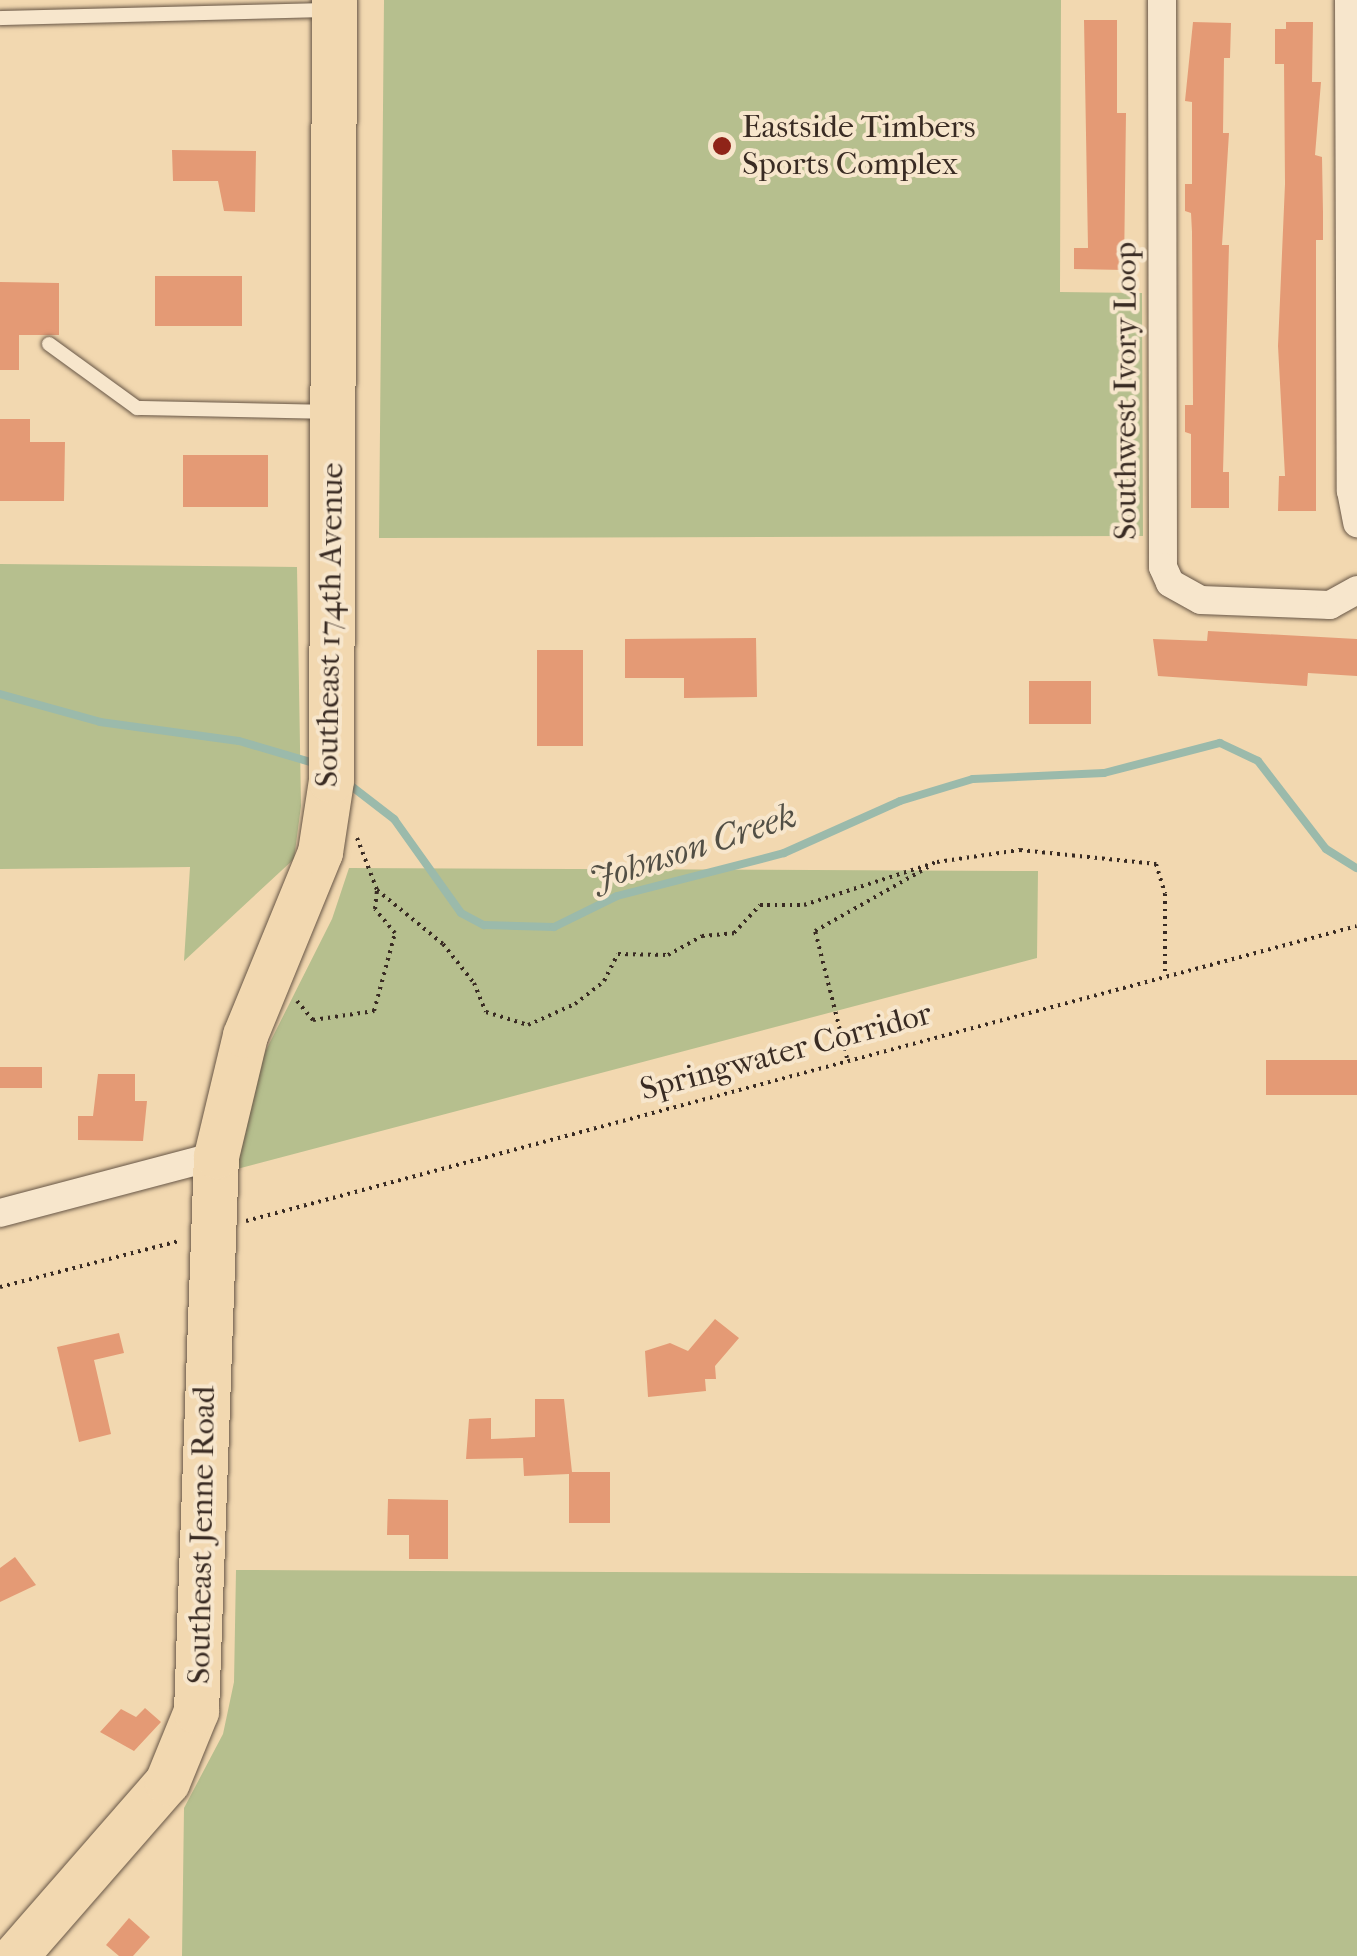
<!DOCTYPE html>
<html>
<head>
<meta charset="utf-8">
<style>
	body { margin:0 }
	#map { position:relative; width:1357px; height:1956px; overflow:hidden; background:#f2d8b0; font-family:"IM FELL French Canon",serif }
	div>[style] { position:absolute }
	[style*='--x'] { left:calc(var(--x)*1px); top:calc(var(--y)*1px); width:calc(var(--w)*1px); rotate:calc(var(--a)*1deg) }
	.green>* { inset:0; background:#b6bf8e }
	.stream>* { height:8px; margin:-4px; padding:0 4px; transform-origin:4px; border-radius:4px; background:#9bbaab }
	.building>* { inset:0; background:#e49a75; transform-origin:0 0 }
	.path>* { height:4px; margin-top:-2px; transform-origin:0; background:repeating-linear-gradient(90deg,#392b23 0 2.5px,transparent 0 7.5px) }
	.roads { filter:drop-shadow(0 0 2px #675646) drop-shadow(0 0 2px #675646) }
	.service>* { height:14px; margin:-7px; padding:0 7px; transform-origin:7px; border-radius:7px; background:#f7e6cc }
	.minor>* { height:28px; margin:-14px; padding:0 14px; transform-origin:14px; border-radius:14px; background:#f7e6cc }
	.primary>* { height:45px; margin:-22.5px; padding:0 22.5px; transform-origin:22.5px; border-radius:22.5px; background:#f2d8b0 }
	.dots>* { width:28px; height:28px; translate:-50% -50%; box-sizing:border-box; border:5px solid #f7e6cc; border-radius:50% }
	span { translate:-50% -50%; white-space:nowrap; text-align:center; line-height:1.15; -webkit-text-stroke:8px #f7e6cc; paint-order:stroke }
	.poi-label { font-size:32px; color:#392b23 }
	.left { translate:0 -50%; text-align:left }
	.street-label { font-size:32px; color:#392b23 }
	.water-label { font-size:35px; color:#524f45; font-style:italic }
</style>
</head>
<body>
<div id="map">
	<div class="green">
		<div style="clip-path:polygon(384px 0,1061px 0,1060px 292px,1142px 293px,1143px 536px,379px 538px)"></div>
		<div style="clip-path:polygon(0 564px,297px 567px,301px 806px,294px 859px,184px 961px,190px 867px,0 869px)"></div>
		<div style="clip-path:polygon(349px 868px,1038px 871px,1037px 958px,237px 1169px,259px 1064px,332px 919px)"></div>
		<div style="clip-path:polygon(236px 1570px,1357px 1576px,1357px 1956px,182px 1956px,184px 1808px,223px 1734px,234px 1682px)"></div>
	</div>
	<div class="stream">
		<div style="--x:0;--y:694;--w:104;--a:15.6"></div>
		<div style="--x:100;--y:722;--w:140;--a:7.8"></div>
		<div style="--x:239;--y:741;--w:81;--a:16.4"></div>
		<div style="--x:346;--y:782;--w:61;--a:37.6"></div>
		<div style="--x:394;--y:819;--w:115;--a:54.5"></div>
		<div style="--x:461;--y:913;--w:26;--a:28"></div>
		<div style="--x:484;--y:925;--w:70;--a:1.6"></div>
		<div style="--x:554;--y:927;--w:70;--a:-26.2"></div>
		<div style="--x:617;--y:896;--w:172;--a:-14.4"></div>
		<div style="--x:784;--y:853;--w:127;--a:-24.1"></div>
		<div style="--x:900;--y:801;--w:76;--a:-16.8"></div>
		<div style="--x:973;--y:779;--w:131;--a:-2.6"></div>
		<div style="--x:1104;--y:773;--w:120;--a:-14.5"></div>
		<div style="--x:1220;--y:743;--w:42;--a:25.3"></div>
		<div style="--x:1258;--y:761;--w:111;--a:52.3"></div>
		<div style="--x:1326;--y:849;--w:36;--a:32"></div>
	</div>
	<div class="building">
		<div style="clip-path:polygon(1084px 20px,1117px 20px,1117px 113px,1126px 113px,1124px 270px,1074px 269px,1074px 248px,1088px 248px)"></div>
		<div style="clip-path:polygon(1193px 22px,1231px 23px,1230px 58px,1224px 58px,1223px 133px,1229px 133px,1222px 245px,1229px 245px,1223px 472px,1229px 472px,1229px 508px,1191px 508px,1191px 434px,1185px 432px,1185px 405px,1193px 405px,1192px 232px,1191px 213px,1185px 211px,1185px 184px,1192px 184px,1192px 102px,1185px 101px)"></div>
		<div style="clip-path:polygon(1286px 22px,1313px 22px,1312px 82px,1321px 82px,1315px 155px,1322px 157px,1323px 213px,1323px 240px,1316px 240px,1316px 511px,1278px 511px,1279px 476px,1285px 476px,1278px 346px,1285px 184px,1284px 64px,1275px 64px,1275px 29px,1286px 29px)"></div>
		<div style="clip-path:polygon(172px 150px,256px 151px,255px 212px,224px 211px,218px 181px,173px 181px)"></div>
		<div style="left:155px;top:276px;width:87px;height:50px"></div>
		<div style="clip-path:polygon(0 282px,59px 283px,59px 335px,19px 335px,19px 370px,0 370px)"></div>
		<div style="clip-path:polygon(0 419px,30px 419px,30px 442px,65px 442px,64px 501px,0 501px)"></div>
		<div style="left:183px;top:455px;width:85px;height:52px"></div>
		<div style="clip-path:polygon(1208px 631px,1357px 639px,1357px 676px,1308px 673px,1307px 686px,1158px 676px,1153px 639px,1207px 641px)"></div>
		<div style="clip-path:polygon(756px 638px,757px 697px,684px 698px,684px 678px,625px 678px,625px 639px)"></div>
		<div style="left:537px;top:650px;width:46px;height:96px"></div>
		<div style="left:1091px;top:681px;width:43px;height:62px;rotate:90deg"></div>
		<div style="left:1357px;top:1060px;width:35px;height:91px;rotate:90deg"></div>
		<div style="left:0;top:1067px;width:42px;height:21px"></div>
		<div style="clip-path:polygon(98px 1074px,135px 1074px,135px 1101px,147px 1101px,143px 1141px,78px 1140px,78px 1116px,93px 1116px)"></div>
		<div style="clip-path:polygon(715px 1319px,739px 1338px,715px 1366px,716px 1379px,705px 1379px,706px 1391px,648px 1397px,645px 1351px,670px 1343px,688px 1351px)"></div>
		<div style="clip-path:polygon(119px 1333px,124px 1353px,94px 1360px,111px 1434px,79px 1442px,57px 1347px)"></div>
		<div style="clip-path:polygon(535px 1399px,564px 1399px,572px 1472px,610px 1472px,610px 1523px,569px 1523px,569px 1474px,524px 1476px,523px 1458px,466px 1459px,469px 1419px,491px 1418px,491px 1439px,535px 1437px)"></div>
		<div style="clip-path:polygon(388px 1499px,448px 1500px,448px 1559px,409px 1559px,409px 1535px,387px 1535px)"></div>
		<div style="clip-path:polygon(15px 1557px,36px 1585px,0 1602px,0 1568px)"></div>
		<div style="clip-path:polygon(145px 1708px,161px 1722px,134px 1751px,100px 1732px,121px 1709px,136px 1717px)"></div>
		<div style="clip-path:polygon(129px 1918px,150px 1937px,133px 1956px,119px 1956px,106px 1945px)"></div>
	</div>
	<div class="path">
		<div style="--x:357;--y:838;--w:56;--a:69"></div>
		<div style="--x:377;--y:890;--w:85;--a:39.3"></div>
		<div style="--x:443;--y:944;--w:50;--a:51.5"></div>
		<div style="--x:474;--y:983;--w:31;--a:68"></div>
		<div style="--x:486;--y:1012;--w:44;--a:17.2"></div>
		<div style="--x:528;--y:1025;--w:51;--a:-24.1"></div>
		<div style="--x:575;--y:1004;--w:37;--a:-38"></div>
		<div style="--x:604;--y:981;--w:30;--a:-63"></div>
		<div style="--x:618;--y:954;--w:50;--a:1.1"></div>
		<div style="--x:668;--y:955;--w:39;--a:-29"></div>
		<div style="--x:702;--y:936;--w:32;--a:-5"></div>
		<div style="--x:734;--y:933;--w:38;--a:-47"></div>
		<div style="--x:760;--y:905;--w:44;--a:0"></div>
		<div style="--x:804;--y:905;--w:140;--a:-17.9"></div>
		<div style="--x:937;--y:862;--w:84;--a:-8.2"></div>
		<div style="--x:1020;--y:850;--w:137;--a:5.9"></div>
		<div style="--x:1156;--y:864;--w:31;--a:73"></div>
		<div style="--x:1165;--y:894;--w:80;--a:90"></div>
		<div style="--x:297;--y:1001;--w:25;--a:50"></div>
		<div style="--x:313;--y:1020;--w:62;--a:-8.4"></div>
		<div style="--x:374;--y:1011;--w:81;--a:-74.9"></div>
		<div style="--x:395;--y:933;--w:31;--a:-130"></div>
		<div style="--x:375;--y:909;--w:19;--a:-84"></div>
		<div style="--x:847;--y:1058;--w:131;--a:-104.1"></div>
		<div style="--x:815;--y:931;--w:130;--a:-29.5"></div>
		<div style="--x:246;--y:1221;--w:1149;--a:-14.87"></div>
		<div style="--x:0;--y:1287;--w:185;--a:-14.4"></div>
	</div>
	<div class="roads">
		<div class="service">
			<div style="--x:0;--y:18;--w:329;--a:-1.4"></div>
			<div style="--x:49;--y:344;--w:109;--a:36"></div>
			<div style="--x:137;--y:408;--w:189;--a:1.2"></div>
		</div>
		<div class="minor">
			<div style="--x:1162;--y:0;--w:567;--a:89.9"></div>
			<div style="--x:1163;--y:567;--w:17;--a:66"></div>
			<div style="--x:1170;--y:583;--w:35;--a:29"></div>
			<div style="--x:1201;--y:600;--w:129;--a:2.2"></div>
			<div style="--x:1330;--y:605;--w:31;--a:-29"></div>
			<div style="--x:1349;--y:0;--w:491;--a:89.8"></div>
			<div style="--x:1351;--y:491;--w:33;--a:79"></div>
			<div style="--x:0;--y:1213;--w:223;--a:-14.8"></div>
		</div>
		<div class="primary">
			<div style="--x:15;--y:1956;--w:231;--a:-48.9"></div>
			<div style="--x:167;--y:1782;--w:77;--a:-67.8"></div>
			<div style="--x:196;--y:1711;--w:555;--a:-87.94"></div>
			<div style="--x:216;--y:1156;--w:124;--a:-76.5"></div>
			<div style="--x:245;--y:1035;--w:198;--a:-67.7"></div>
			<div style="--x:320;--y:852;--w:73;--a:-81.3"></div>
			<div style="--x:331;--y:780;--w:780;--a:-89.78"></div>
		</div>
	</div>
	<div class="dots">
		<div style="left:722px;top:146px;background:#8f2418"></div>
	</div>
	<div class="poi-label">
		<span class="left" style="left:742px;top:146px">Eastside Timbers<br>Sports Complex</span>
	</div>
	<div class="street-label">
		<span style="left:1126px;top:391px;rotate:-90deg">Southwest Ivory Loop</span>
		<span style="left:330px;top:625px;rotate:-89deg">Southeast 174th Avenue</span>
		<span style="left:786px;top:1052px;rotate:-15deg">Springwater Corridor</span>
		<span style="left:202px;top:1535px;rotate:-89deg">Southeast Jenne Road</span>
	</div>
	<div class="water-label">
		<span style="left:693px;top:848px;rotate:-18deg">Johnson Creek</span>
	</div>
</div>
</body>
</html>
